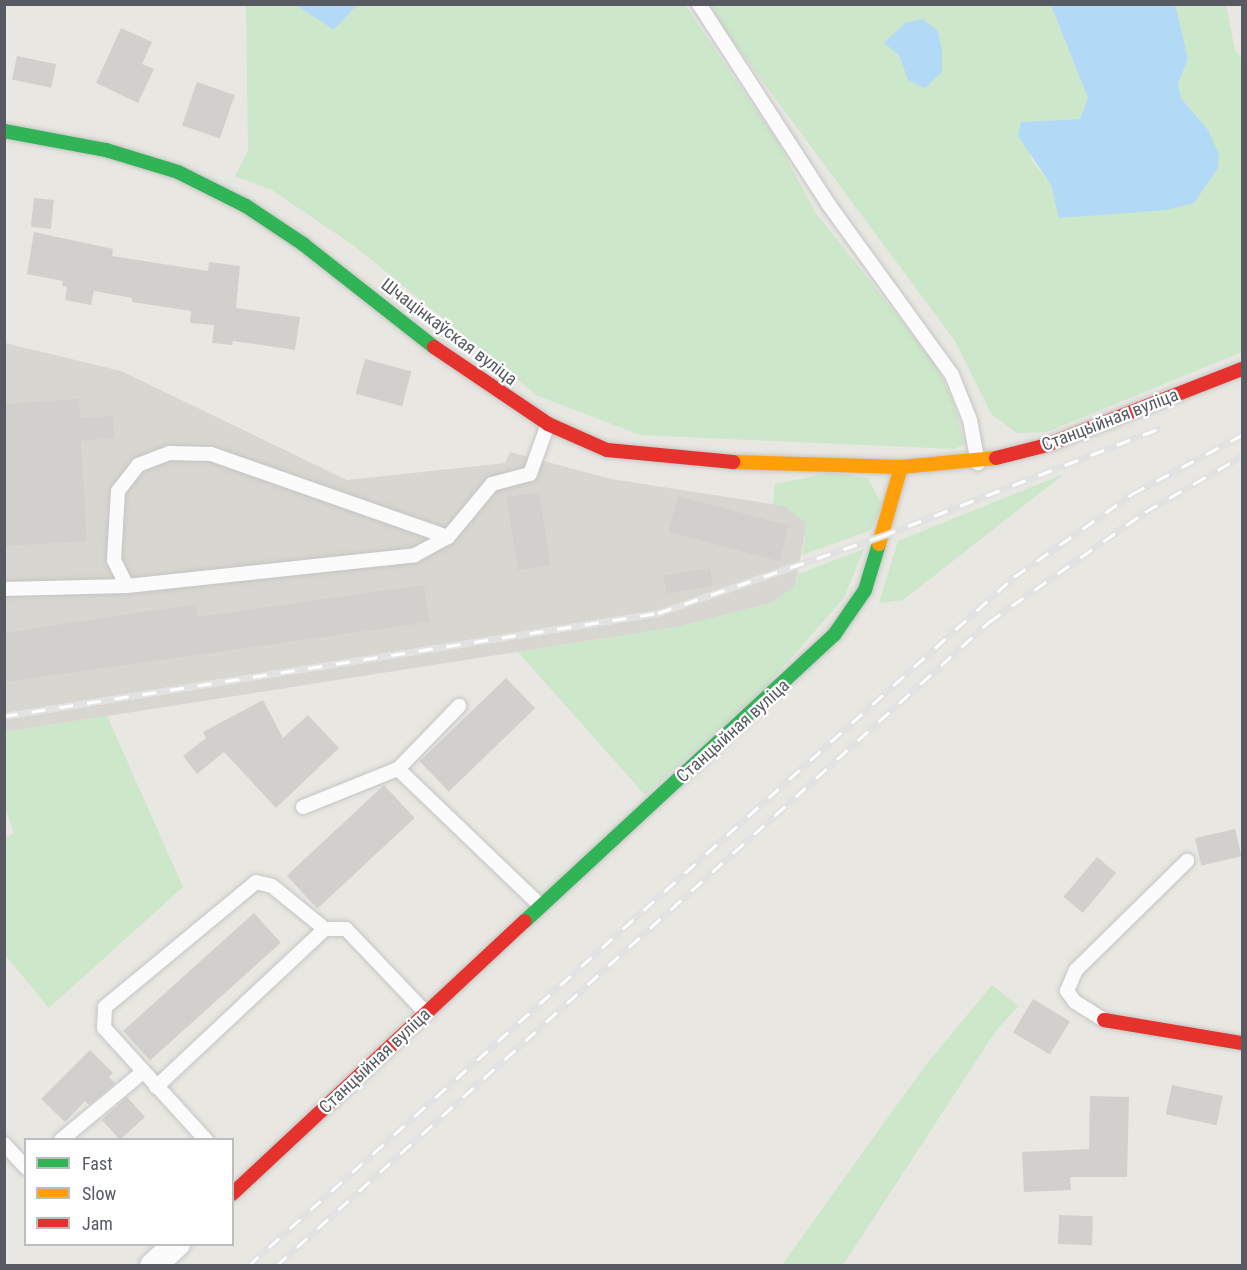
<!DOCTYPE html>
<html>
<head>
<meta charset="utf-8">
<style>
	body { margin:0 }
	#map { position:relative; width:1247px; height:1270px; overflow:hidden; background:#e8e7e2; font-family:"Roboto Condensed",sans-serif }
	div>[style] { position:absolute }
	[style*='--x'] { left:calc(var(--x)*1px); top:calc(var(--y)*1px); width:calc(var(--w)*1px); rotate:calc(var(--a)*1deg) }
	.industrial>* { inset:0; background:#d8d6d1 }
	.green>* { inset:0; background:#cde7ca }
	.water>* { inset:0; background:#b2daf6 }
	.building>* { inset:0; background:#d1d0cd; transform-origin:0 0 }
	.roads { filter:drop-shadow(0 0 2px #c4c5c4) drop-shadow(0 0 2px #c4c5c4) }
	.lane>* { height:14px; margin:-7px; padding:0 7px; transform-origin:7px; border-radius:7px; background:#fcfbfb }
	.street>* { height:26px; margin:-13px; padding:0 13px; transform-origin:13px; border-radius:13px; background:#fcfbfb }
	.fast>* { height:14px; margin:-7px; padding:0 7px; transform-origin:7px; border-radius:7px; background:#30b455 }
	.slow>* { height:14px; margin:-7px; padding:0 7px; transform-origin:7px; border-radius:7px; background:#ff9f0a }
	.jam>* { height:14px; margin:-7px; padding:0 7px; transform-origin:7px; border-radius:7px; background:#e5322d }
	.rail>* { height:7px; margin-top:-3.5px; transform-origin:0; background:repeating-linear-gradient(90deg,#fff 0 14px,#e1e2e1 0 28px); box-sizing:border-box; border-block:2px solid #e1e2e1 }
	span { translate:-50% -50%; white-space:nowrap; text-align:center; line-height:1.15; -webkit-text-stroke:4.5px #fff; paint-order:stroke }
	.street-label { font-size:18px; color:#575b61 }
	.frame { position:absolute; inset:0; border:6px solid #575b61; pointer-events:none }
	.legend { position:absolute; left:24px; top:1138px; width:210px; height:108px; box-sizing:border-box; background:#fff; border:2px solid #bcbdc0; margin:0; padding:8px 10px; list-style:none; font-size:18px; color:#575b61 }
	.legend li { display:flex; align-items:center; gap:12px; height:30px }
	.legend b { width:30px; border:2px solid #bcbdc0 }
</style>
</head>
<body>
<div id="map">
	<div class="industrial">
		<div style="clip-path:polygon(5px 343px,121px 371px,347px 480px,505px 463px,510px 452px,611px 479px,785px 506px,807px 523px,795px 586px,772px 603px,677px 627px,5px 732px)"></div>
	</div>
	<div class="green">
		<div style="clip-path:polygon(246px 5px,296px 5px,334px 30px,357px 5px,685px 5px,777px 141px,816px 213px,934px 362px,953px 400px,965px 444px,954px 449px,640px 435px,536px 395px,357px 248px,272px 190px,235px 176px,248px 151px)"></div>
		<div style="clip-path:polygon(711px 5px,1051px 5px,1088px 98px,1080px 119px,1022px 122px,1032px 161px,1051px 185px,1060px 218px,1208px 130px,1181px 98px,1178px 85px,1188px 59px,1176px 7px,1168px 5px,1226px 5px,1235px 50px,1242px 59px,1242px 352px,1047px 432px,1017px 433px,992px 415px,955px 341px,723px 28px)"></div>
		<div style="clip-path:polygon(830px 473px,868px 478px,882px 505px,871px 530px,802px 555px,807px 523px,785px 506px,773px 504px,775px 484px)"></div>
		<div style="clip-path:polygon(1064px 474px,903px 600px,879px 603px,898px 541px)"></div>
		<div style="clip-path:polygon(864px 549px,844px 598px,763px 690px,645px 795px,518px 652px,677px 627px,772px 603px,795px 586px,798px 574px)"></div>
		<div style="clip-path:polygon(107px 716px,183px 887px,49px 1008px,5px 955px,5px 838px,14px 833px,5px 807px,5px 732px)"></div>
		<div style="clip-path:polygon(992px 985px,1018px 1006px,995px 1032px,843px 1265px,782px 1265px,925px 1066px)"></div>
	</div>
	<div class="water">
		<div style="clip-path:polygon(296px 5px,357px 5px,334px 30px)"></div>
		<div style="clip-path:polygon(1168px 5px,1176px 7px,1188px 59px,1178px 84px,1181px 98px,1208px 130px,1219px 155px,1218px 168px,1194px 203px,1167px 210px,1059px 218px,1051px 185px,1018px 136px,1021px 122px,1080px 119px,1088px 98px,1051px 5px)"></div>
		<div style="clip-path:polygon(923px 19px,938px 31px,942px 50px,942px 72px,925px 88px,908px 80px,899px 55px,884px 43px,905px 23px)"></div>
	</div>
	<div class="building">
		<div style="clip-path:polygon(121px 28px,152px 42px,142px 64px,154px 69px,138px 103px,96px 83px)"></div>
		<div style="left:17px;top:56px;width:40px;height:24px;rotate:12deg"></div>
		<div style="left:197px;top:82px;width:40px;height:46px;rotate:19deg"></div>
		<div style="left:34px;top:198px;width:20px;height:29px;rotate:6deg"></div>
		<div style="clip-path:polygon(34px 232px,113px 249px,112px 256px,208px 271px,209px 262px,240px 266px,236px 308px,300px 317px,295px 350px,233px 341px,232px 345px,212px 343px,214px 325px,190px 323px,191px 311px,132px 302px,132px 298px,94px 291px,91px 305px,65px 300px,67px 287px,62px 286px,63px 281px,27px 274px)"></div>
		<div style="left:365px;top:359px;width:48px;height:36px;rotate:15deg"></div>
		<div style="clip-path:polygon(79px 399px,80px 418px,113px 416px,114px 438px,81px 441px,87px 541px,4px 546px,4px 404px)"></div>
		<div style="left:539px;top:492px;width:74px;height:33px;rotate:81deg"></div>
		<div style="left:678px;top:496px;width:115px;height:37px;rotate:15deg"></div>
		<div style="left:710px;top:568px;width:18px;height:47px;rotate:81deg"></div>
		<div style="clip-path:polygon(424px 585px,429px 622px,4px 682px,4px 633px,196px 604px,198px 617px)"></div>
		<div style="left:506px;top:678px;width:42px;height:120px;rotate:46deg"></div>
		<div style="clip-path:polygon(263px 700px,283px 738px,308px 715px,339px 748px,276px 808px,224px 752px,197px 774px,183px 756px,206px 738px,203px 732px)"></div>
		<div style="left:384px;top:785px;width:45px;height:133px;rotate:47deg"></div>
		<div style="left:1235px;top:829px;width:28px;height:41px;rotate:77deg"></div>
		<div style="left:1097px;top:857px;width:25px;height:52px;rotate:40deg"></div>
		<div style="left:254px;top:913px;width:40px;height:176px;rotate:48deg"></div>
		<div style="left:1033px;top:999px;width:43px;height:39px;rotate:31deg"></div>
		<div style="clip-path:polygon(90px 1050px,113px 1073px,109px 1077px,115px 1083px,89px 1105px,85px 1101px,65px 1122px,41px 1099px)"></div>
		<div style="left:1172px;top:1085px;width:52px;height:30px;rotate:12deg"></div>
		<div style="clip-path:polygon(1090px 1096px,1129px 1097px,1127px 1177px,1070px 1177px,1071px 1190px,1024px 1192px,1022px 1152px,1089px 1149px)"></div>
		<div style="left:127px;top:1097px;width:27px;height:34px;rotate:48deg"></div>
		<div style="left:1059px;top:1215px;width:34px;height:29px;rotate:2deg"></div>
	</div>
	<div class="roads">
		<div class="lane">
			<div style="--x:699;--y:4;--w:239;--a:57.1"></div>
			<div style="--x:829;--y:205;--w:210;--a:54.1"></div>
			<div style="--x:952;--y:375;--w:48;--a:68.2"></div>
			<div style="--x:970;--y:420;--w:44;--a:79.5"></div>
			<div style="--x:127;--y:586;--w:29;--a:-117"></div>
			<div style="--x:114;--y:560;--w:69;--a:-86.7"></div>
			<div style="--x:118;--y:491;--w:33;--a:-52"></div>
			<div style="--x:138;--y:465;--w:33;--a:-21"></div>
			<div style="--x:169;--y:453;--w:42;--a:1.4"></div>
			<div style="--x:211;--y:454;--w:251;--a:19.3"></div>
			<div style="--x:4;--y:589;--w:123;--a:-1.4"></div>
			<div style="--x:127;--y:586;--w:290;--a:-6.1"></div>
			<div style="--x:415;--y:555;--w:38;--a:-29"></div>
			<div style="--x:448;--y:537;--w:69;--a:-50.3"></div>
			<div style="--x:492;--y:484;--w:39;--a:-15"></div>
			<div style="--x:530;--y:474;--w:53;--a:-70.2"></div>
			<div style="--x:398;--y:769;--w:88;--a:-45.9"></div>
			<div style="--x:303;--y:807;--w:102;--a:-21.8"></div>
			<div style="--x:398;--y:769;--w:197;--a:43.8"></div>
			<div style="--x:1104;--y:1020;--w:34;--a:-148"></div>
			<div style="--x:1075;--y:1002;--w:14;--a:-126"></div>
			<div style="--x:1067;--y:991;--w:23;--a:-67"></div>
			<div style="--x:1076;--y:970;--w:156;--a:-44.5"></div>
			<div style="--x:156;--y:1087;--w:231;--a:-43.1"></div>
			<div style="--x:61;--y:1140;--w:107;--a:-39.7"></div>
			<div style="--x:206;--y:1140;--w:151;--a:-132.3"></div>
			<div style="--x:104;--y:1028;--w:21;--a:-87"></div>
			<div style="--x:105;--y:1007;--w:196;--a:-39.6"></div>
			<div style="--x:256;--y:882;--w:16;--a:14"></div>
			<div style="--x:272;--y:886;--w:68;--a:39.1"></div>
			<div style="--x:325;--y:929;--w:21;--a:0"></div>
			<div style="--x:346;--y:929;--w:116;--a:46.4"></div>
			<div style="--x:4;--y:1144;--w:33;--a:47"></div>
		</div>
		<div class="street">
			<div style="--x:153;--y:1266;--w:33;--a:-43"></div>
		</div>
		<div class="fast">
			<div style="--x:4;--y:131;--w:104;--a:10.6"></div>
			<div style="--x:106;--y:150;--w:75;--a:17"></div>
			<div style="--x:178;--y:172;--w:76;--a:26.6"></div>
			<div style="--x:246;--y:206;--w:69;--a:33.7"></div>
			<div style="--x:303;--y:244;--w:167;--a:38.2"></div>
			<div style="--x:525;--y:921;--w:421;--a:-42.8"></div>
			<div style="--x:834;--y:635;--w:55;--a:-55.4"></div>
			<div style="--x:865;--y:590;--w:48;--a:-73.1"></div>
		</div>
		<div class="slow">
			<div style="--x:733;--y:462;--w:168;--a:1.7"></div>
			<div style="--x:901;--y:467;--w:95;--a:-5.4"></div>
			<div style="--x:879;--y:544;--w:80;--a:-74.1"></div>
		</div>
		<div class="jam">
			<div style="--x:434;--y:347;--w:138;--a:34"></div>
			<div style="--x:548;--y:424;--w:64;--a:23.8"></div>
			<div style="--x:607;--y:450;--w:127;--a:5.4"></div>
			<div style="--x:996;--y:458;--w:53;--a:-14.3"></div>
			<div style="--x:1047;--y:445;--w:209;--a:-21.3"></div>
			<div style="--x:1104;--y:1020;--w:140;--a:9.5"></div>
			<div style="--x:232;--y:1194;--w:400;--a:-43"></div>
		</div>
	</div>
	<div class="rail">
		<div style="--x:4;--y:716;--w:662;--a:-8.95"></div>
		<div style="--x:658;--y:613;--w:237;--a:-19"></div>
		<div style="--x:882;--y:536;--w:298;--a:-21.2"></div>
		<div style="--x:248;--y:1266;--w:1030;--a:-41.97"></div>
		<div style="--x:1014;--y:577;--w:144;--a:-35.1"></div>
		<div style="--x:1132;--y:494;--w:125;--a:-28.2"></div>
		<div style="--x:276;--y:1266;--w:961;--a:-42.09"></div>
		<div style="--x:989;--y:622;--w:191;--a:-35.2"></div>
		<div style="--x:1145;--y:512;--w:112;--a:-30"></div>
	</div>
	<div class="street-label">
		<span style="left:449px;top:332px;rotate:37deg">Шчацінкаўская вуліца</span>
		<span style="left:1110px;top:420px;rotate:-21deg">Станцыйная вуліца</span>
		<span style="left:733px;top:731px;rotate:-42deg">Станцыйная вуліца</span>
		<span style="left:375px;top:1061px;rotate:-43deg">Станцыйная вуліца</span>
	</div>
	<div class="frame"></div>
	<ul class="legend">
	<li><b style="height:8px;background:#30b455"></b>Fast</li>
	<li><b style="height:8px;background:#ff9f0a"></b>Slow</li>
	<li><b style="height:8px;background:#e5322d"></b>Jam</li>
	</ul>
</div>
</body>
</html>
